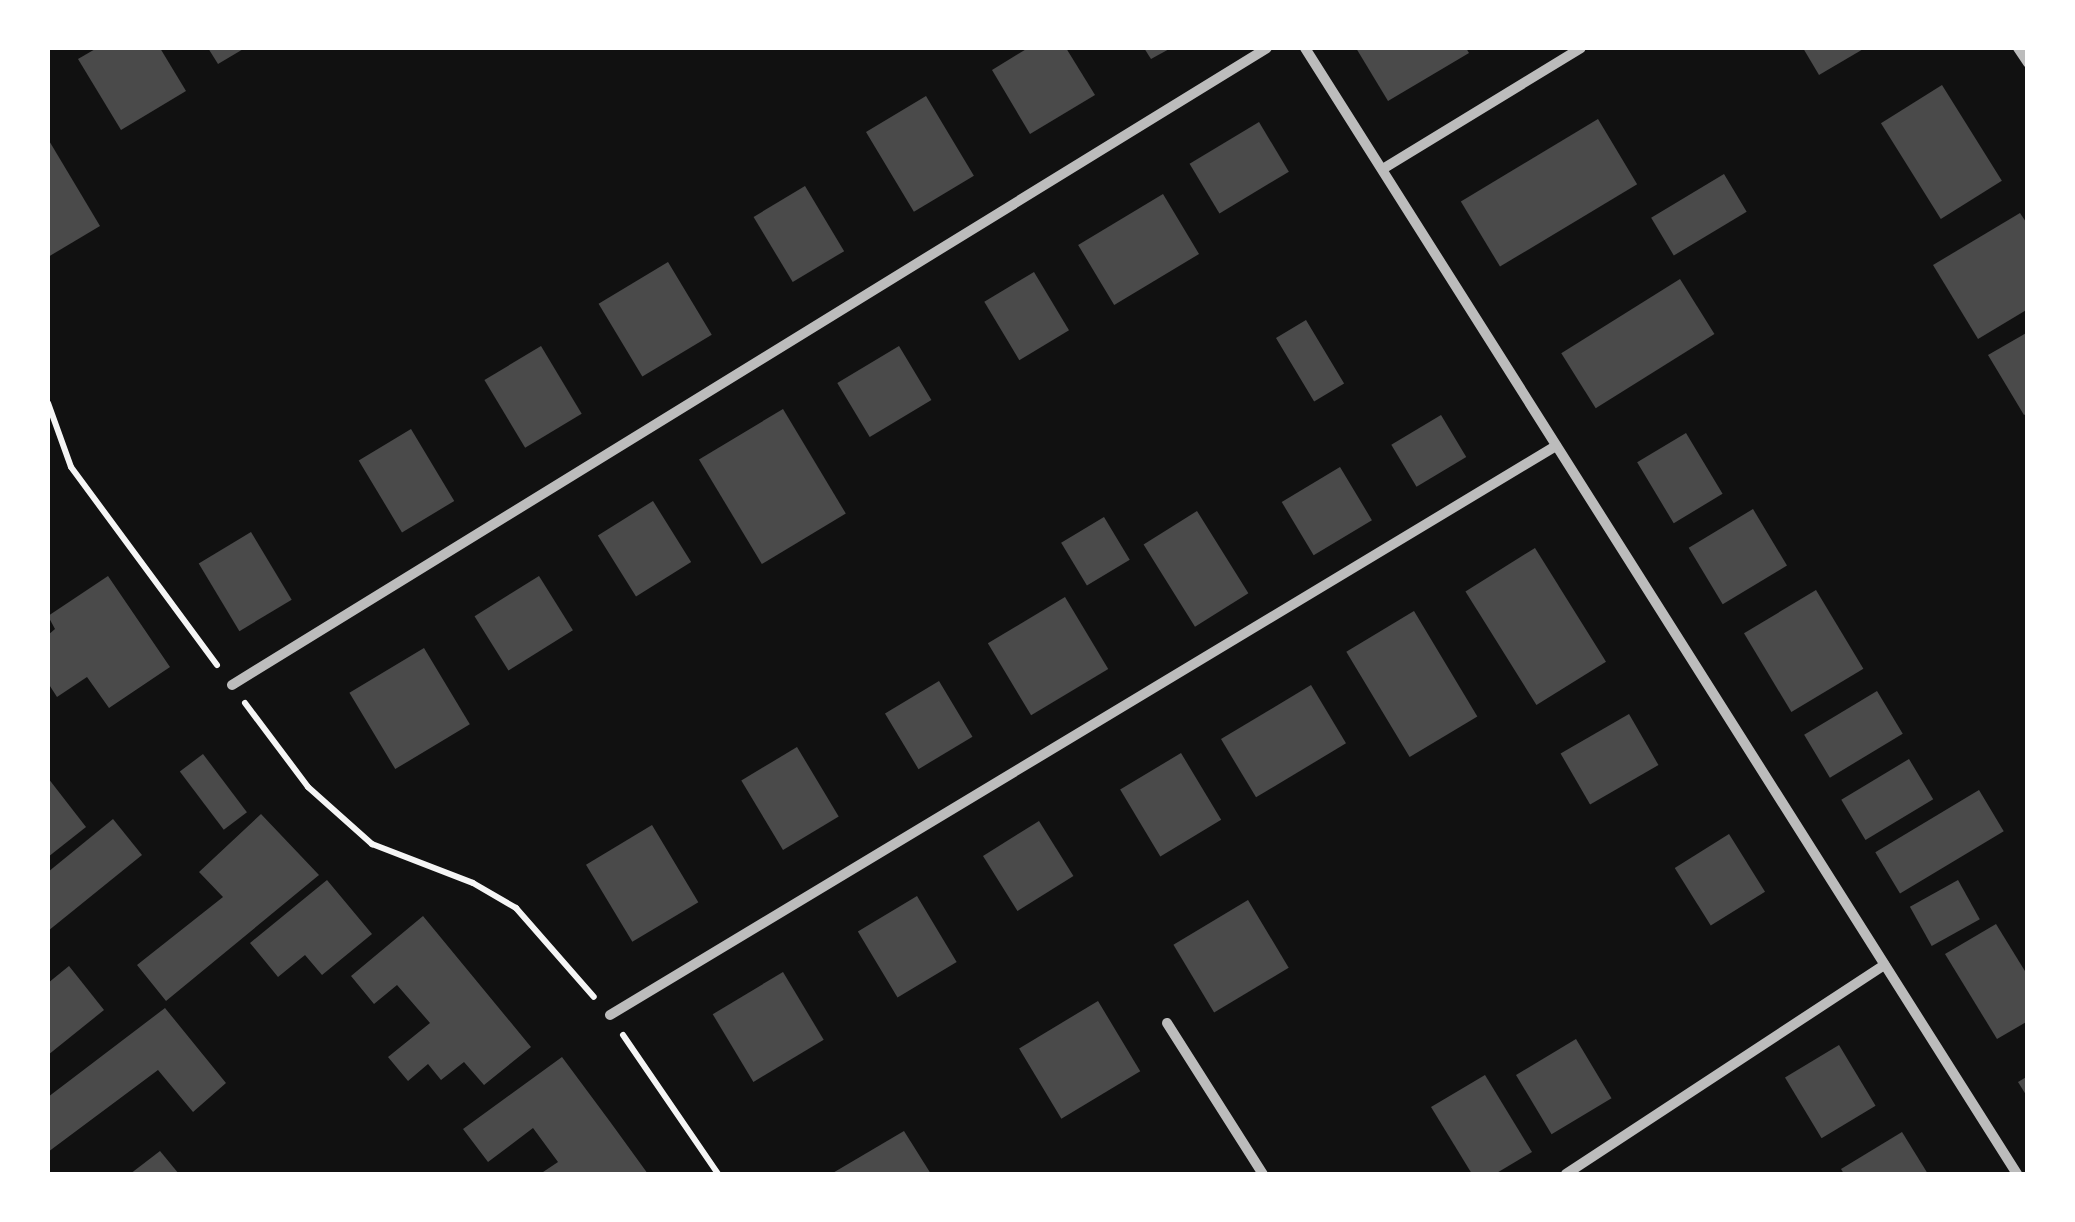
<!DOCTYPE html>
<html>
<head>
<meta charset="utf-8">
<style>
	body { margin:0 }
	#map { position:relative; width:2075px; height:1222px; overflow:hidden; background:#111; font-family:"Work Sans",sans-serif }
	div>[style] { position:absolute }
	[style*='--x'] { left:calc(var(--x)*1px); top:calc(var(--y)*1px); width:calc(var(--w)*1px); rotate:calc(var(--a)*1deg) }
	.building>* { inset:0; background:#4a4a4a; transform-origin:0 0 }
	.path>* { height:6px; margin:-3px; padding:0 3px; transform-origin:3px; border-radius:3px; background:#f5f5f5 }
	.minor>* { height:10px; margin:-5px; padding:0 5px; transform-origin:5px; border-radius:5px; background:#bcbcbc }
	span { translate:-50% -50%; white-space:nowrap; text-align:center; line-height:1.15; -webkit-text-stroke:8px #fff; paint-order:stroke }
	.frame { position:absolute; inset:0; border:50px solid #fff; pointer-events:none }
</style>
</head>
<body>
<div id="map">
	<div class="building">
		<div style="clip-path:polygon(97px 48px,160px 48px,186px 91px,121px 130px,78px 59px)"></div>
		<div style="clip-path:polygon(208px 48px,245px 48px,218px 64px)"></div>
		<div style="clip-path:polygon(1028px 48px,1066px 48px,1095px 95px,1030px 134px,992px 70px)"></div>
		<div style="clip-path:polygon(1144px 48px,1171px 48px,1151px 59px)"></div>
		<div style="clip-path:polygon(1356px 48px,1466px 48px,1469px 53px,1388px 101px)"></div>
		<div style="clip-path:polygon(1803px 48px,1865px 48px,1819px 75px)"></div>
		<div style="left:1942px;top:85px;width:113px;height:72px;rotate:58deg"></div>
		<div style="left:926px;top:96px;width:93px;height:70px;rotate:59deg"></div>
		<div style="left:1598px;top:119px;width:76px;height:160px;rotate:59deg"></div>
		<div style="left:1259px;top:122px;width:58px;height:81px;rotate:59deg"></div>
		<div style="clip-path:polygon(48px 139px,100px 226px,48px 257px)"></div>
		<div style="left:1724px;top:174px;width:44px;height:85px;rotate:59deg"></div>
		<div style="left:805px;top:186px;width:76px;height:60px;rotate:59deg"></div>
		<div style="left:1163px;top:194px;width:70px;height:99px;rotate:59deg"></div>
		<div style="clip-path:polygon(2020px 213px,2028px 225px,2028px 309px,1978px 339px,1933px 265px)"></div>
		<div style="left:668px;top:262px;width:85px;height:81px;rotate:59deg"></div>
		<div style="left:1034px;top:272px;width:68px;height:58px;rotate:59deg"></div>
		<div style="left:1680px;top:279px;width:65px;height:140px;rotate:58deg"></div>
		<div style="left:1306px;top:320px;width:74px;height:35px;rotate:59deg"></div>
		<div style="clip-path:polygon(2028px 332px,2028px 413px,2024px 415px,1988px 355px)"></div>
		<div style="left:541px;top:346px;width:79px;height:66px;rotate:59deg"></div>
		<div style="left:899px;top:346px;width:63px;height:72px;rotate:59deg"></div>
		<div style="left:783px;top:409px;width:122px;height:98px;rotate:59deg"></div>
		<div style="left:1441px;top:415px;width:49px;height:58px;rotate:59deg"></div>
		<div style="left:411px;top:429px;width:84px;height:61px;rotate:59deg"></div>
		<div style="left:1686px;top:433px;width:71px;height:57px;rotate:59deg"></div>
		<div style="left:1340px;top:467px;width:62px;height:68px;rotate:59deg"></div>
		<div style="left:653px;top:501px;width:72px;height:65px;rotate:58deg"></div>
		<div style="left:1753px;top:509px;width:66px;height:75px;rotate:59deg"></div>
		<div style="left:1197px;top:511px;width:97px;height:63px;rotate:58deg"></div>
		<div style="left:1104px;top:517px;width:50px;height:50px;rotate:59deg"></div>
		<div style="left:251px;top:532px;width:79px;height:61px;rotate:59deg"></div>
		<div style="left:1535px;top:548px;width:134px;height:82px;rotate:58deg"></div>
		<div style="clip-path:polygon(108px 576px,170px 667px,109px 708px,87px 677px,57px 697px,48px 683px,48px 635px,55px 629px,48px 616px)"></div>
		<div style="left:539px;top:576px;width:64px;height:76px;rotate:58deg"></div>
		<div style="left:1816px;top:590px;width:92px;height:84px;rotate:59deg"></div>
		<div style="left:1065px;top:597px;width:84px;height:90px;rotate:59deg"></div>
		<div style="left:1414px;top:611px;width:123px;height:79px;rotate:59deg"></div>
		<div style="left:424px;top:648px;width:89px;height:87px;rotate:59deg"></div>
		<div style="left:939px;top:681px;width:65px;height:63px;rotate:59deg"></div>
		<div style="left:1311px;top:685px;width:68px;height:105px;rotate:59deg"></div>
		<div style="left:1877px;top:691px;width:50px;height:85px;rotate:59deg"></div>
		<div style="left:1629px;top:714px;width:59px;height:79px;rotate:60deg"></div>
		<div style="left:797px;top:747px;width:81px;height:65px;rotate:59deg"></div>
		<div style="left:1181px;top:753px;width:78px;height:71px;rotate:59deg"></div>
		<div style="left:203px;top:754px;width:73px;height:29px;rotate:53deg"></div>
		<div style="left:1909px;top:759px;width:47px;height:79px;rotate:59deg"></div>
		<div style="clip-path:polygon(48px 778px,86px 827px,48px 857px)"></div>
		<div style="left:1979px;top:790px;width:48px;height:121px;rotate:59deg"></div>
		<div style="clip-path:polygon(261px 814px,319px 875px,166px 1001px,137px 965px,223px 897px,199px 872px)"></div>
		<div style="clip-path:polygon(113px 819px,142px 855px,48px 931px,48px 872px)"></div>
		<div style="left:1039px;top:821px;width:65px;height:66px;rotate:58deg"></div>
		<div style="left:652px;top:825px;width:90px;height:77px;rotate:59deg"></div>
		<div style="left:1729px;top:834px;width:68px;height:64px;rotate:58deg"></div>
		<div style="clip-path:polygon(327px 880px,372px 934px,322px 975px,305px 955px,278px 977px,250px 943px)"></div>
		<div style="left:1958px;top:880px;width:45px;height:55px;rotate:61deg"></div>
		<div style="left:917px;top:896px;width:77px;height:69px;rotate:59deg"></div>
		<div style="left:1248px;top:900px;width:79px;height:87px;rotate:59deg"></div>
		<div style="clip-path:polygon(423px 916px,531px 1047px,484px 1085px,464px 1062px,441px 1080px,428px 1064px,408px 1081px,388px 1057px,430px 1023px,397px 985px,374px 1004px,351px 976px)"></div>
		<div style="clip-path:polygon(1996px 924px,2028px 976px,2028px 1021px,1997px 1039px,1945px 954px)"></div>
		<div style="clip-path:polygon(69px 966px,104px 1010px,48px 1055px,48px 983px)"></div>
		<div style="left:783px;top:972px;width:79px;height:82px;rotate:59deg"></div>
		<div style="left:1098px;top:1001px;width:82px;height:92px;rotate:59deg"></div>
		<div style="clip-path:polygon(165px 1008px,226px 1083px,193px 1112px,158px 1070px,48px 1152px,48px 1097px)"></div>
		<div style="left:1576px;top:1039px;width:69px;height:70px;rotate:59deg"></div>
		<div style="left:1839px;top:1045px;width:71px;height:63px;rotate:59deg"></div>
		<div style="clip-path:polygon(562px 1057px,611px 1123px,648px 1174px,540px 1174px,558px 1162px,533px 1128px,488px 1162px,463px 1129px)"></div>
		<div style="clip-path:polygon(1485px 1075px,1532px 1152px,1495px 1174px,1472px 1174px,1431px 1107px)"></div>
		<div style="clip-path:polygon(2028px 1076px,2028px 1098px,2018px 1082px)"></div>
		<div style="clip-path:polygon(904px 1131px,931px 1174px,831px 1174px)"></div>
		<div style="clip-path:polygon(1902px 1132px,1928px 1174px,1844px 1174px,1841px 1169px)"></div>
		<div style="clip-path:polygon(160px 1151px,179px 1174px,130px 1174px)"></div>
	</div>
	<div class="path">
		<div style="--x:48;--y:403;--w:68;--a:70.2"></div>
		<div style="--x:71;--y:467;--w:246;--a:53.6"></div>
		<div style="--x:245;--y:703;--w:105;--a:53.1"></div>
		<div style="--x:308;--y:787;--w:86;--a:41.7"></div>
		<div style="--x:372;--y:844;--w:108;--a:21.1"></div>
		<div style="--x:473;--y:883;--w:50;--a:30.2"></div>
		<div style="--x:516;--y:908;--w:118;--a:48.8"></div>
		<div style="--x:623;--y:1035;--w:168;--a:55.6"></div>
	</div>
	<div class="minor">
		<div style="--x:1305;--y:48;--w:1332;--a:57.69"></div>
		<div style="--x:2018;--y:48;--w:18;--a:56"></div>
		<div style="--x:1386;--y:167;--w:228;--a:-31.4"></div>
		<div style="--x:232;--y:685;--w:1215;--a:-31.61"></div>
		<div style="--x:610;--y:1015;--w:1104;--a:-31.03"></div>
		<div style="--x:1167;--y:1023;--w:179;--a:57.6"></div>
		<div style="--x:1566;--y:1174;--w:381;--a:-33.3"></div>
	</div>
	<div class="frame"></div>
</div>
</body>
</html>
